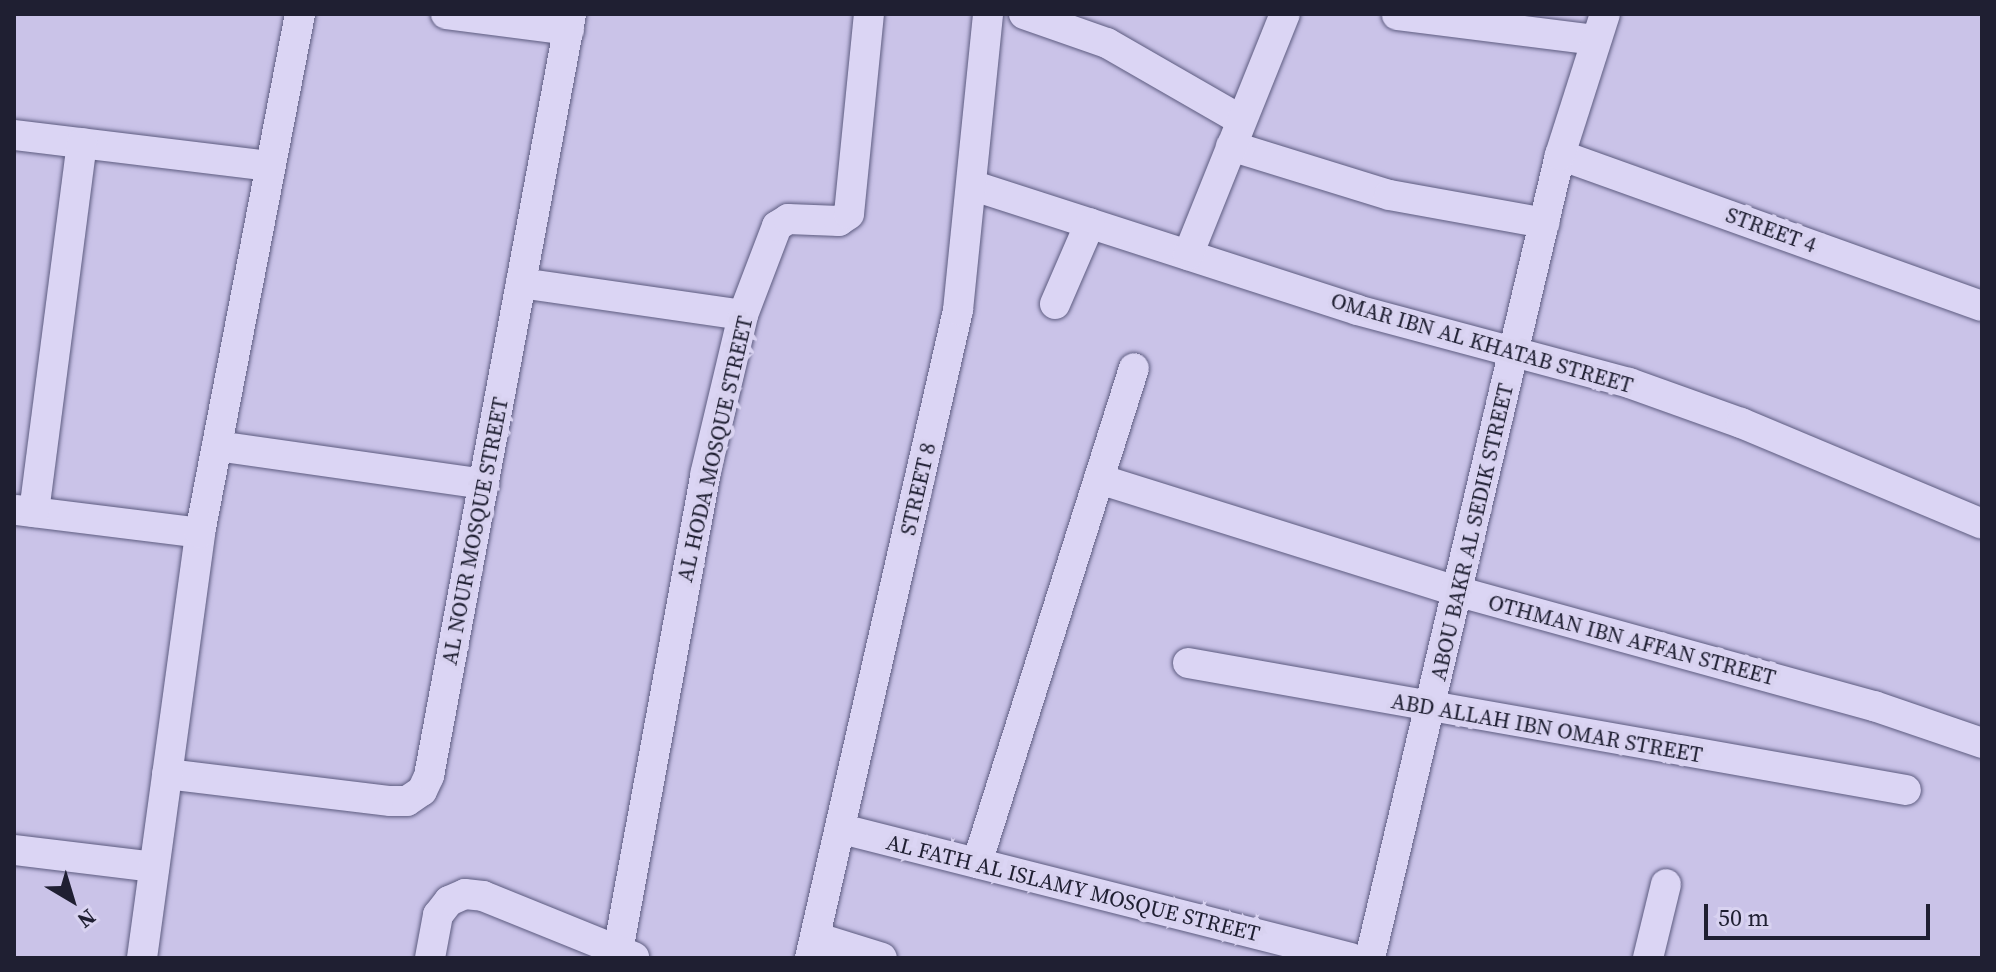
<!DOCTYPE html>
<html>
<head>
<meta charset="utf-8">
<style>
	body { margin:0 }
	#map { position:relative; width:1996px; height:972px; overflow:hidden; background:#cac3e8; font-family:"Source Serif 4",serif }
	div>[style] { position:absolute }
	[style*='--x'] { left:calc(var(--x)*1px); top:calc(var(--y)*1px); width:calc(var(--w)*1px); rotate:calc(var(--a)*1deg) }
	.roads { filter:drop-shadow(0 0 2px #5d5c80) drop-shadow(0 0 2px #5d5c80) }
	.minor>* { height:30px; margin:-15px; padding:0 15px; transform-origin:15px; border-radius:15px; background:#dbd5f4 }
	span { translate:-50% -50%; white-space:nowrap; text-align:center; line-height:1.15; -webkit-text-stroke:8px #d8d2f0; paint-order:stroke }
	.street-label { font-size:22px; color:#1f1f32 }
	.frame { position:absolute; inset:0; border:16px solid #1f1f32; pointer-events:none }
	.north { position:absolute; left:32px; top:860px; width:80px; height:80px; -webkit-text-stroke:6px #d8d2f0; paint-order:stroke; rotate:142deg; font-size:22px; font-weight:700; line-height:32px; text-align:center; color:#1f1f32 }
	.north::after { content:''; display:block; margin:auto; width:28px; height:36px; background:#1f1f32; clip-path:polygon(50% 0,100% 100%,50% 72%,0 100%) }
	.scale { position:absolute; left:1704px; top:904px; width:226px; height:36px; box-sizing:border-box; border:4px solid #1f1f32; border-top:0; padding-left:10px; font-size:24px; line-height:28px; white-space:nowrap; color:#1f1f32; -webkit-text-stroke:6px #d8d2f0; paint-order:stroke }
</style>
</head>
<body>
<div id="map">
	<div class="roads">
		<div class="minor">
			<div style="--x:446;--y:14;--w:124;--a:7.4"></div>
			<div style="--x:1024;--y:14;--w:88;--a:19.3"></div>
			<div style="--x:1107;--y:43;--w:155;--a:29.9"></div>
			<div style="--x:1397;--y:15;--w:200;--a:7.2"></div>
			<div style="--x:14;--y:135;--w:258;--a:6.9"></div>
			<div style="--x:1231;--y:146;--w:165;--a:17.2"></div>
			<div style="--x:1389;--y:195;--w:158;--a:10.2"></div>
			<div style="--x:1560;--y:155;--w:448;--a:19.7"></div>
			<div style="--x:974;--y:186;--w:403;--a:17.9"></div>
			<div style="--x:1357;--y:310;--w:282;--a:15"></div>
			<div style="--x:1629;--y:383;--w:119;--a:19.7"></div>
			<div style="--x:1741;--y:423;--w:261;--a:22.7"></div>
			<div style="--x:1188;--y:255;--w:260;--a:-68.1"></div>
			<div style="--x:521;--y:283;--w:224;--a:8.2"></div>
			<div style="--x:1055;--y:304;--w:88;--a:-66.6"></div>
			<div style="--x:217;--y:446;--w:270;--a:8.1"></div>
			<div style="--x:1099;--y:479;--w:374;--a:17.4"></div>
			<div style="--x:1456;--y:591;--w:434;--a:15.4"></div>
			<div style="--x:1874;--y:706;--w:114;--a:18.9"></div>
			<div style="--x:16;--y:510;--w:185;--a:7.1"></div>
			<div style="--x:34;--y:512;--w:372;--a:-82.6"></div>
			<div style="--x:1188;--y:663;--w:729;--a:10.03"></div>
			<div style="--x:167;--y:774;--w:225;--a:6.9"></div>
			<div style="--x:390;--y:801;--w:17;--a:0"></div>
			<div style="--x:407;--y:801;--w:18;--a:-34"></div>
			<div style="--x:422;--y:791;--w:17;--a:-65"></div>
			<div style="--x:429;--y:776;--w:775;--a:-79.44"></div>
			<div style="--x:842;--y:829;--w:525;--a:14.22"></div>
			<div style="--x:14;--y:850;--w:141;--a:6.9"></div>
			<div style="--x:977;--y:863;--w:519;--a:-72.4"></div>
			<div style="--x:815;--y:937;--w:70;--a:17.4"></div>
			<div style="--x:618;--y:951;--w:484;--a:-79.6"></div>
			<div style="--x:705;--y:475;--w:164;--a:-76.6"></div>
			<div style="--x:743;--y:315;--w:95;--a:-69.1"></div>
			<div style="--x:777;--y:226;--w:13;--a:-32"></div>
			<div style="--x:788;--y:219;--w:51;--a:2.2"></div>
			<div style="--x:839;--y:221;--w:12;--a:-35"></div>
			<div style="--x:849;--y:214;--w:201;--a:-84.3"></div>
			<div style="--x:142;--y:958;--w:429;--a:-82.2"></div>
			<div style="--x:200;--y:533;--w:529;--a:-79.09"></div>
			<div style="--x:430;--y:958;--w:44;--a:-79.5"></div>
			<div style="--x:438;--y:915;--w:18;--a:-52"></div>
			<div style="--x:449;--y:901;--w:17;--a:-24"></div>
			<div style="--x:465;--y:894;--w:18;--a:6"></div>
			<div style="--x:483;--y:896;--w:163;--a:22"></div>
			<div style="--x:810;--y:958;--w:665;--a:-77.13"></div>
			<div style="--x:958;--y:310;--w:298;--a:-84.2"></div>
			<div style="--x:1370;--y:958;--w:825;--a:-76.69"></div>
			<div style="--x:1560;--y:155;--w:148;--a:-72.3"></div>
			<div style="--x:1648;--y:958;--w:76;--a:-76.3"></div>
		</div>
	</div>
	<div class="street-label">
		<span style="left:1771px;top:230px;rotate:20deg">STREET 4</span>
		<span style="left:1482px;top:343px;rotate:16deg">OMAR IBN AL KHATAB STREET</span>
		<span style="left:715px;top:449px;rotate:-77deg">AL HODA MOSQUE STREET</span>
		<span style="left:918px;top:489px;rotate:-77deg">STREET 8</span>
		<span style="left:475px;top:531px;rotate:-79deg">AL NOUR MOSQUE STREET</span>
		<span style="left:1472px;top:532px;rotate:-77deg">ABOU BAKR AL SEDIK STREET</span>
		<span style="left:1632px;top:640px;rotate:15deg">OTHMAN IBN AFFAN STREET</span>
		<span style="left:1547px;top:728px;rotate:10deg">ABD ALLAH IBN OMAR STREET</span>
		<span style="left:1073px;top:888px;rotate:14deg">AL FATH AL ISLAMY MOSQUE STREET</span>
	</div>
	<div class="frame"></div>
	<div class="north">N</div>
	<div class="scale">50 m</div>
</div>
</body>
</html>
